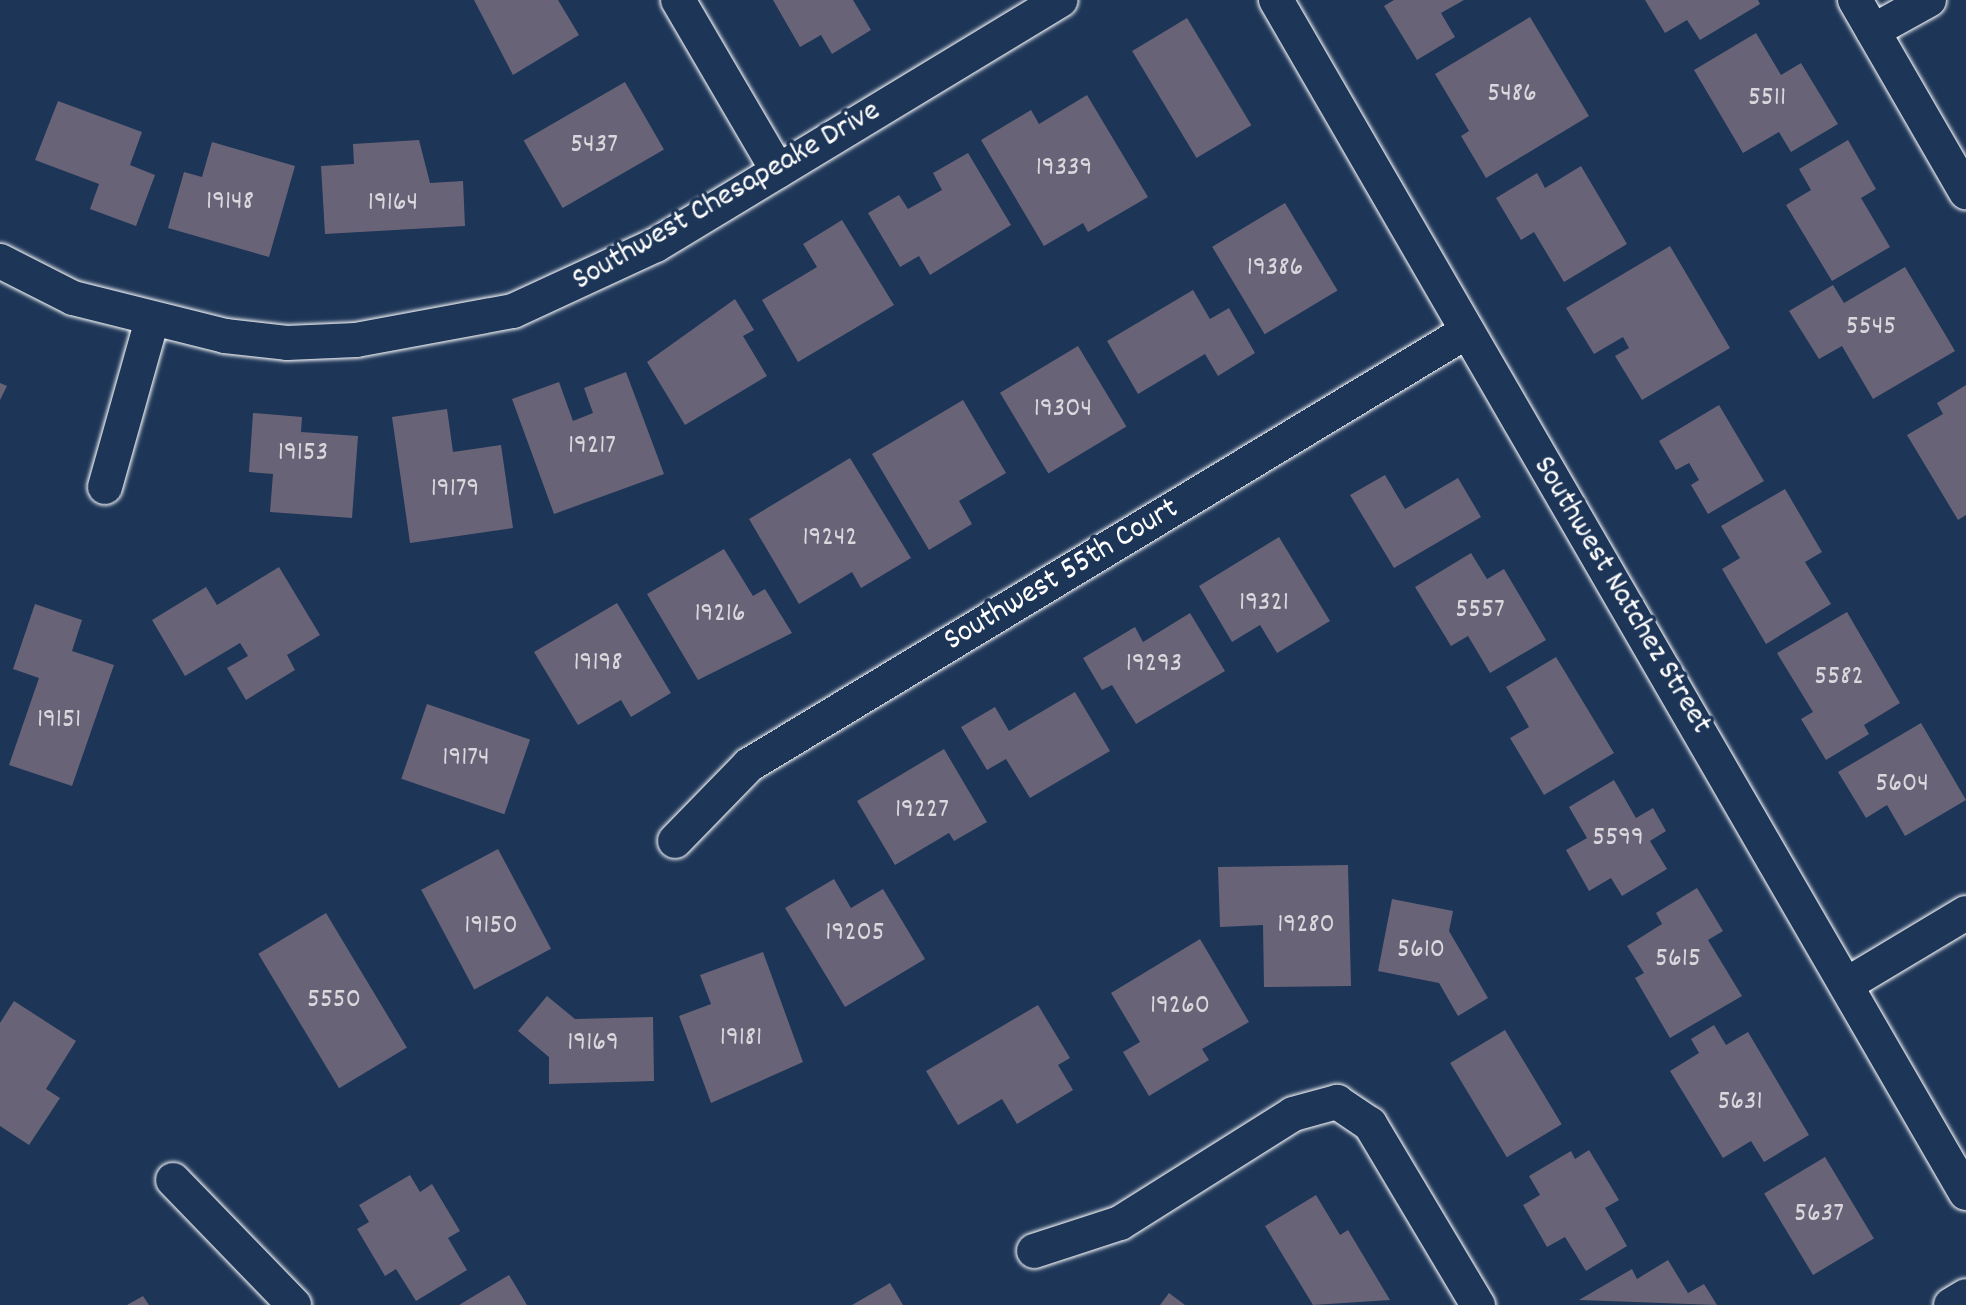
<!DOCTYPE html>
<html>
<head>
<meta charset="utf-8">
<style>
	body { margin:0 }
	#map { position:relative; width:1966px; height:1305px; overflow:hidden; background:#1d3557; font-family:Dekko,sans-serif }
	div>[style] { position:absolute }
	[style*='--x'] { left:calc(var(--x)*1px); top:calc(var(--y)*1px); width:calc(var(--w)*1px); rotate:calc(var(--a)*1deg) }
	.building>* { inset:0; background:#696378; transform-origin:0 0 }
	.roads { filter:drop-shadow(0 0 2px #fff) drop-shadow(0 0 2px #fff) }
	.street>* { height:34px; margin:-17px; padding:0 17px; transform-origin:17px; border-radius:17px; background:#1d3557 }
	span { translate:-50% -50%; white-space:nowrap; text-align:center; line-height:1.15; -webkit-text-stroke:7px #1d3557; paint-order:stroke }
	.number-label { font-size:28px; color:#dad8dd }
	.number-label span { -webkit-text-stroke-width:0 }
	.street-label { font-size:32px; color:#fff }
</style>
</head>
<body>
<div id="map">
	<div class="building">
		<div style="clip-path:polygon(474px 0,558px 0,579px 35px,513px 75px)"></div>
		<div style="clip-path:polygon(773px 0,853px 0,871px 30px,832px 54px,821px 35px,800px 47px)"></div>
		<div style="clip-path:polygon(1394px 0,1464px 0,1441px 13px,1455px 37px,1417px 60px,1384px 6px)"></div>
		<div style="clip-path:polygon(1645px 0,1758px 0,1760px 4px,1700px 40px,1687px 20px,1665px 33px)"></div>
		<div style="clip-path:polygon(1530px 17px,1589px 116px,1486px 178px,1461px 136px,1469px 131px,1435px 74px)"></div>
		<div style="left:1187px;top:18px;width:125px;height:64px;rotate:59deg"></div>
		<div style="clip-path:polygon(1756px 33px,1781px 75px,1801px 63px,1838px 124px,1791px 152px,1779px 132px,1743px 153px,1694px 70px)"></div>
		<div style="left:625px;top:82px;width:78px;height:117px;rotate:60deg"></div>
		<div style="clip-path:polygon(1087px 95px,1148px 197px,1088px 232px,1083px 223px,1044px 246px,981px 140px,1031px 110px,1039px 124px)"></div>
		<div style="clip-path:polygon(58px 101px,142px 132px,130px 165px,155px 175px,136px 226px,90px 209px,99px 184px,35px 160px)"></div>
		<div style="clip-path:polygon(419px 140px,430px 183px,463px 181px,465px 226px,325px 234px,321px 166px,354px 164px,353px 144px)"></div>
		<div style="clip-path:polygon(1848px 140px,1876px 189px,1861px 198px,1890px 247px,1832px 281px,1786px 205px,1811px 190px,1799px 169px)"></div>
		<div style="clip-path:polygon(212px 142px,295px 166px,269px 257px,168px 228px,184px 172px,202px 177px)"></div>
		<div style="clip-path:polygon(968px 153px,1011px 225px,930px 275px,919px 256px,900px 267px,868px 213px,899px 195px,908px 209px,942px 190px,933px 173px)"></div>
		<div style="clip-path:polygon(1581px 166px,1627px 244px,1564px 282px,1534px 232px,1521px 240px,1496px 198px,1537px 173px,1545px 188px)"></div>
		<div style="left:1285px;top:203px;width:102px;height:85px;rotate:59deg"></div>
		<div style="clip-path:polygon(842px 220px,894px 305px,798px 362px,762px 300px,817px 267px,803px 244px)"></div>
		<div style="clip-path:polygon(1670px 246px,1730px 348px,1642px 400px,1615px 356px,1629px 348px,1623px 337px,1594px 354px,1566px 308px)"></div>
		<div style="clip-path:polygon(1905px 267px,1955px 351px,1873px 399px,1842px 346px,1819px 359px,1789px 311px,1833px 285px,1844px 303px)"></div>
		<div style="clip-path:polygon(1193px 290px,1210px 319px,1229px 308px,1255px 353px,1218px 376px,1205px 354px,1138px 394px,1107px 341px)"></div>
		<div style="clip-path:polygon(735px 299px,754px 330px,743px 336px,767px 376px,685px 425px,647px 362px)"></div>
		<div style="left:1078px;top:346px;width:94px;height:91px;rotate:59deg"></div>
		<div style="clip-path:polygon(626px 372px,664px 474px,554px 514px,512px 399px,559px 382px,573px 421px,593px 413px,584px 388px)"></div>
		<div style="clip-path:polygon(0 383px,7px 386px,0 400px)"></div>
		<div style="clip-path:polygon(1966px 385px,1966px 515px,1958px 520px,1907px 435px,1943px 414px,1937px 403px)"></div>
		<div style="clip-path:polygon(963px 400px,1006px 473px,959px 501px,972px 524px,929px 550px,872px 454px)"></div>
		<div style="clip-path:polygon(1719px 405px,1764px 481px,1708px 514px,1691px 485px,1699px 480px,1689px 463px,1676px 470px,1659px 441px)"></div>
		<div style="clip-path:polygon(447px 409px,453px 452px,501px 445px,513px 528px,410px 543px,392px 417px)"></div>
		<div style="clip-path:polygon(253px 413px,302px 417px,301px 432px,358px 436px,352px 518px,270px 512px,273px 474px,249px 472px)"></div>
		<div style="clip-path:polygon(850px 458px,911px 558px,861px 588px,852px 572px,799px 604px,749px 519px)"></div>
		<div style="clip-path:polygon(1385px 475px,1405px 509px,1458px 478px,1481px 517px,1394px 568px,1350px 495px)"></div>
		<div style="clip-path:polygon(1785px 489px,1822px 552px,1805px 562px,1831px 604px,1766px 644px,1722px 569px,1740px 558px,1721px 526px)"></div>
		<div style="clip-path:polygon(1279px 537px,1330px 621px,1277px 653px,1260px 625px,1232px 642px,1199px 586px)"></div>
		<div style="clip-path:polygon(724px 549px,753px 596px,765px 589px,792px 633px,698px 680px,647px 594px)"></div>
		<div style="clip-path:polygon(1471px 553px,1487px 579px,1504px 569px,1546px 640px,1490px 673px,1468px 636px,1451px 646px,1415px 587px)"></div>
		<div style="clip-path:polygon(279px 567px,320px 635px,287px 655px,295px 670px,246px 700px,227px 668px,248px 656px,240px 643px,185px 676px,152px 620px,206px 587px,217px 605px)"></div>
		<div style="clip-path:polygon(617px 603px,671px 693px,631px 717px,621px 700px,578px 725px,534px 652px)"></div>
		<div style="clip-path:polygon(35px 604px,82px 620px,72px 651px,114px 665px,72px 786px,9px 765px,39px 678px,13px 669px)"></div>
		<div style="clip-path:polygon(1847px 612px,1900px 703px,1864px 725px,1869px 734px,1826px 760px,1801px 719px,1813px 712px,1777px 653px)"></div>
		<div style="clip-path:polygon(1190px 613px,1225px 671px,1136px 724px,1112px 685px,1102px 690px,1083px 658px,1135px 627px,1143px 642px)"></div>
		<div style="clip-path:polygon(1556px 657px,1614px 753px,1544px 795px,1510px 738px,1529px 727px,1506px 687px)"></div>
		<div style="clip-path:polygon(1075px 692px,1110px 751px,1030px 798px,1006px 759px,987px 770px,961px 727px,995px 707px,1009px 731px)"></div>
		<div style="left:427px;top:704px;width:109px;height:79px;rotate:19deg"></div>
		<div style="clip-path:polygon(1921px 723px,1966px 800px,1905px 836px,1887px 805px,1866px 818px,1838px 772px)"></div>
		<div style="clip-path:polygon(944px 749px,987px 822px,954px 841px,949px 833px,895px 865px,857px 801px)"></div>
		<div style="clip-path:polygon(1614px 780px,1636px 818px,1653px 808px,1666px 831px,1650px 841px,1667px 869px,1622px 896px,1611px 878px,1589px 891px,1566px 850px,1587px 838px,1569px 807px)"></div>
		<div style="left:498px;top:849px;width:113px;height:87px;rotate:62deg"></div>
		<div style="clip-path:polygon(1348px 865px,1351px 986px,1264px 987px,1263px 925px,1220px 927px,1218px 867px)"></div>
		<div style="clip-path:polygon(834px 879px,851px 908px,883px 889px,925px 959px,845px 1007px,785px 908px)"></div>
		<div style="clip-path:polygon(1697px 888px,1723px 931px,1708px 940px,1742px 996px,1670px 1038px,1635px 978px,1644px 973px,1627px 946px,1662px 924px,1656px 913px)"></div>
		<div style="clip-path:polygon(1392px 899px,1453px 911px,1449px 931px,1488px 998px,1458px 1016px,1439px 983px,1378px 971px)"></div>
		<div style="left:326px;top:913px;width:157px;height:79px;rotate:59deg"></div>
		<div style="clip-path:polygon(1200px 939px,1249px 1022px,1202px 1049px,1209px 1060px,1149px 1096px,1123px 1052px,1140px 1042px,1111px 993px)"></div>
		<div style="clip-path:polygon(763px 952px,803px 1062px,711px 1103px,679px 1016px,711px 1004px,700px 975px)"></div>
		<div style="clip-path:polygon(547px 996px,575px 1019px,653px 1017px,654px 1081px,549px 1084px,549px 1057px,518px 1031px)"></div>
		<div style="clip-path:polygon(14px 1001px,76px 1041px,46px 1089px,60px 1098px,29px 1145px,0 1126px,0 1023px)"></div>
		<div style="clip-path:polygon(1038px 1005px,1070px 1058px,1058px 1065px,1073px 1090px,1017px 1124px,1002px 1099px,958px 1125px,926px 1071px)"></div>
		<div style="clip-path:polygon(1714px 1025px,1726px 1045px,1748px 1032px,1809px 1135px,1764px 1162px,1751px 1141px,1723px 1158px,1670px 1071px,1699px 1053px,1691px 1039px)"></div>
		<div style="left:1505px;top:1030px;width:110px;height:64px;rotate:59deg"></div>
		<div style="clip-path:polygon(1589px 1150px,1619px 1200px,1605px 1208px,1627px 1246px,1586px 1271px,1565px 1237px,1547px 1247px,1523px 1205px,1540px 1195px,1529px 1176px,1571px 1151px,1575px 1159px)"></div>
		<div style="left:1825px;top:1157px;width:95px;height:71px;rotate:59deg"></div>
		<div style="clip-path:polygon(410px 1175px,420px 1192px,432px 1184px,460px 1231px,448px 1238px,467px 1270px,416px 1301px,396px 1269px,385px 1276px,357px 1229px,369px 1222px,359px 1205px)"></div>
		<div style="clip-path:polygon(1316px 1195px,1340px 1235px,1348px 1230px,1390px 1300px,1313px 1305px,1265px 1226px)"></div>
		<div style="clip-path:polygon(1668px 1260px,1688px 1293px,1704px 1284px,1717px 1305px,1579px 1300px,1632px 1269px,1637px 1279px)"></div>
		<div style="clip-path:polygon(509px 1275px,527px 1305px,459px 1305px)"></div>
		<div style="clip-path:polygon(890px 1283px,903px 1305px,852px 1305px)"></div>
		<div style="clip-path:polygon(1169px 1293px,1185px 1305px,1160px 1305px)"></div>
		<div style="clip-path:polygon(143px 1296px,149px 1305px,127px 1305px)"></div>
	</div>
	<div class="roads">
		<div class="street">
			<div style="--x:678;--y:0;--w:198;--a:59.7"></div>
			<div style="--x:1276;--y:0;--w:1378;--a:59.96"></div>
			<div style="--x:1855;--y:0;--w:222;--a:60"></div>
			<div style="--x:1873;--y:31;--w:64;--a:-29"></div>
			<div style="--x:0;--y:261;--w:82;--a:26.9"></div>
			<div style="--x:73;--y:298;--w:157;--a:14"></div>
			<div style="--x:225;--y:336;--w:62;--a:6.4"></div>
			<div style="--x:287;--y:343;--w:69;--a:-2.5"></div>
			<div style="--x:356;--y:340;--w:160;--a:-10.5"></div>
			<div style="--x:513;--y:311;--w:157;--a:-24.8"></div>
			<div style="--x:656;--y:245;--w:473;--a:-31.2"></div>
			<div style="--x:105;--y:487;--w:173;--a:-74.3"></div>
			<div style="--x:675;--y:841;--w:106;--a:-45.8"></div>
			<div style="--x:749;--y:765;--w:838;--a:-31.13"></div>
			<div style="--x:1849;--y:983;--w:136;--a:-30.9"></div>
			<div style="--x:173;--y:1180;--w:174;--a:45.9"></div>
			<div style="--x:1034;--y:1251;--w:90;--a:-18"></div>
			<div style="--x:1120;--y:1223;--w:204;--a:-32.2"></div>
			<div style="--x:1293;--y:1114;--w:46;--a:-15.3"></div>
			<div style="--x:1337;--y:1102;--w:40;--a:34"></div>
			<div style="--x:1370;--y:1124;--w:211;--a:59.2"></div>
			<div style="--x:1951;--y:1305;--w:17;--a:-31"></div>
		</div>
	</div>
	<div class="number-label">
		<span style="left:1512px;top:95px">5486</span>
		<span style="left:1767px;top:99px">5511</span>
		<span style="left:594px;top:146px">5437</span>
		<span style="left:1064px;top:169px">19339</span>
		<span style="left:230px;top:203px">19148</span>
		<span style="left:393px;top:204px">19164</span>
		<span style="left:1275px;top:269px">19386</span>
		<span style="left:1871px;top:328px">5545</span>
		<span style="left:1063px;top:410px">19304</span>
		<span style="left:592px;top:447px">19217</span>
		<span style="left:303px;top:454px">19153</span>
		<span style="left:455px;top:490px">19179</span>
		<span style="left:830px;top:539px">19242</span>
		<span style="left:1264px;top:604px">19321</span>
		<span style="left:1480px;top:611px">5557</span>
		<span style="left:720px;top:615px">19216</span>
		<span style="left:598px;top:664px">19198</span>
		<span style="left:1154px;top:665px">19293</span>
		<span style="left:1839px;top:678px">5582</span>
		<span style="left:59px;top:721px">19151</span>
		<span style="left:466px;top:759px">19174</span>
		<span style="left:1902px;top:785px">5604</span>
		<span style="left:922px;top:811px">19227</span>
		<span style="left:1618px;top:839px">5599</span>
		<span style="left:1306px;top:926px">19280</span>
		<span style="left:491px;top:927px">19150</span>
		<span style="left:855px;top:934px">19205</span>
		<span style="left:1421px;top:951px">5610</span>
		<span style="left:1678px;top:960px">5615</span>
		<span style="left:334px;top:1001px">5550</span>
		<span style="left:1180px;top:1007px">19260</span>
		<span style="left:741px;top:1039px">19181</span>
		<span style="left:593px;top:1044px">19169</span>
		<span style="left:1740px;top:1103px">5631</span>
		<span style="left:1819px;top:1215px">5637</span>
	</div>
	<div class="street-label">
		<span style="left:727px;top:197px;rotate:-30deg">Southwest Chesapeake Drive</span>
		<span style="left:1062px;top:576px;rotate:-31deg">Southwest 55th Court</span>
		<span style="left:1621px;top:596px;rotate:59deg">Southwest Natchez Street</span>
	</div>
</div>
</body>
</html>
